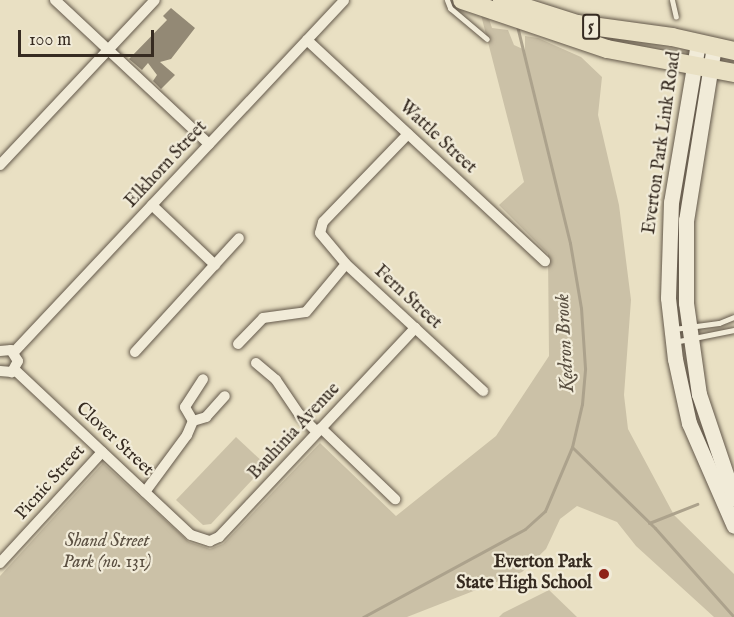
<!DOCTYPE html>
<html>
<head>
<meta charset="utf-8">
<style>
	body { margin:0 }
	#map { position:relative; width:734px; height:617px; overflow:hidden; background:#e9e0c3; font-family:"IM FELL English",serif }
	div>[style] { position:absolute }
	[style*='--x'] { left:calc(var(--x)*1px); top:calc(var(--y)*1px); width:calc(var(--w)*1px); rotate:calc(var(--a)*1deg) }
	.green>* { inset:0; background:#cbc1a7 }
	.stream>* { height:3px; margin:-1.5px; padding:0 1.5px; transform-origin:1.5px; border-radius:1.5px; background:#aca28c }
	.building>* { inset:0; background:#938975 }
	.roads { filter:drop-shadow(0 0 2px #63584a) drop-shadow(0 0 2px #63584a) }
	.lane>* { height:5px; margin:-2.5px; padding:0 2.5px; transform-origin:2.5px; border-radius:2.5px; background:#f1ebd8 }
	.street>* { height:10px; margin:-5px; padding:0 5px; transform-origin:5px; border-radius:5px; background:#f1ebd8 }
	.secondary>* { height:15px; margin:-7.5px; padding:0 7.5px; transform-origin:7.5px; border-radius:7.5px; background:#f1ebd8 }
	.highway>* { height:18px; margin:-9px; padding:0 9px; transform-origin:9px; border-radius:9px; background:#e9e0c3 }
	.dots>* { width:16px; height:16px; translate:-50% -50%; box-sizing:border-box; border:3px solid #f1ebd8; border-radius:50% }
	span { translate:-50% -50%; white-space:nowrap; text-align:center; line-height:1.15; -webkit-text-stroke:4.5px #f1ebd8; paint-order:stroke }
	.shield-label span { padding:2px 4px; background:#f1ebd8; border:2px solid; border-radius:4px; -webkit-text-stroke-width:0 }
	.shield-label { font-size:16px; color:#362b21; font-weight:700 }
	.street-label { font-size:18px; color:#362b21 }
	.park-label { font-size:18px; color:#5b5042; font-style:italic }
	.poi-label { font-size:18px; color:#362b21; font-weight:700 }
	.right { translate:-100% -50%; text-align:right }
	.water-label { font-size:20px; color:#594f41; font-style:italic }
	.scale { position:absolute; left:18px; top:30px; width:136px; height:27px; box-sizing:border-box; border:3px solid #362b21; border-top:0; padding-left:8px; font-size:18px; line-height:21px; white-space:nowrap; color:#362b21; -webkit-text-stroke:4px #f1ebd8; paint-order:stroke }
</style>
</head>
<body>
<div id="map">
	<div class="green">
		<div style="clip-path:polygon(481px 15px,488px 16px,492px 28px,508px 30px,514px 45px,525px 50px,525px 36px,538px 38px,581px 57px,602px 77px,598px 115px,619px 205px,631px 300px,624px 395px,628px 429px,674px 515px,734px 574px,734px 617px,714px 617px,636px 546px,617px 522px,577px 506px,560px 519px,546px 549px,522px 572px,407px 617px,0 617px,0 576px,103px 463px,189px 542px,210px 549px,223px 544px,320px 443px,396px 516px,496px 436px,549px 356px,548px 254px,499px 205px,524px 182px)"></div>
		<div style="clip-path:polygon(236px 437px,266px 465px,211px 524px,203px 525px,176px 500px)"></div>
		<div style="clip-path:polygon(549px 590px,577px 617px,499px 617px,503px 613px)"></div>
	</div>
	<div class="stream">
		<div style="--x:572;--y:447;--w:116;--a:44.3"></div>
		<div style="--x:655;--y:528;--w:119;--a:48.4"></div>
		<div style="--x:649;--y:523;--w:52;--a:-21.6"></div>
		<div style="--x:363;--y:617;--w:184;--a:-28.5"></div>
		<div style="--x:525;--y:529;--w:27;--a:-42"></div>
		<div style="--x:545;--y:511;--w:69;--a:-67.1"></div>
		<div style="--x:572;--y:447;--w:44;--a:-76.9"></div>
		<div style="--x:582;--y:404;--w:36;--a:-85"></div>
		<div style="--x:585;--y:368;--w:60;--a:-93.8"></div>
		<div style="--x:581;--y:308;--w:66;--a:-99.6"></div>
		<div style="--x:570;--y:243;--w:224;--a:-103.7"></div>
	</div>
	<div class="building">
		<div style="clip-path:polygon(171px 8px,195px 28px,171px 59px,160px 62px,175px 75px,161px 89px,153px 81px,157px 75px,148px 63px,142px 70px,129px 59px,167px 20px,163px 16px)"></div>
	</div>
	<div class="roads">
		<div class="lane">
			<div style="--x:447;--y:0;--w:9;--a:69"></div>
			<div style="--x:450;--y:8;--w:48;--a:40"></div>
			<div style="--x:672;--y:0;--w:17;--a:77"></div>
			<div style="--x:674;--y:329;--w:45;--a:-7.6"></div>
			<div style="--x:719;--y:323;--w:16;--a:-22"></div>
			<div style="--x:674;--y:342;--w:61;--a:-11.3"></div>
		</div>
		<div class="street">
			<div style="--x:55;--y:0;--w:211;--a:43.1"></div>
			<div style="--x:307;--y:40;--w:325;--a:42.9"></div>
			<div style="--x:408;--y:134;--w:122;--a:134"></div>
			<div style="--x:323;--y:222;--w:11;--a:105"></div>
			<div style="--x:320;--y:233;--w:40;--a:50"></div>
			<div style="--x:346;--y:264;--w:187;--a:42.8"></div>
			<div style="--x:0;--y:165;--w:226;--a:-46.8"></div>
			<div style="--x:152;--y:205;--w:87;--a:43.6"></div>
			<div style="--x:238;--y:344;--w:36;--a:-46"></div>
			<div style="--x:263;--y:318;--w:43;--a:-7.9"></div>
			<div style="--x:306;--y:312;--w:62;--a:-50.2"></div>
			<div style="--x:0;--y:351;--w:11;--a:-5"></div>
			<div style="--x:11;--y:350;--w:13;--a:58"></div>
			<div style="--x:18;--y:361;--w:13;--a:119"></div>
			<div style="--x:12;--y:372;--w:12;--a:-175"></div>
			<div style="--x:14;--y:352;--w:482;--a:-46.8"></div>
			<div style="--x:135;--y:352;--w:154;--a:-47.6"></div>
			<div style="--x:256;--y:363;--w:26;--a:40"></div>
			<div style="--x:276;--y:380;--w:41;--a:55.9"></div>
			<div style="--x:299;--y:414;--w:25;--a:45"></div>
			<div style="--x:15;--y:370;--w:241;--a:43.2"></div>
			<div style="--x:191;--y:535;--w:20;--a:18"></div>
			<div style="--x:210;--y:541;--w:10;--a:-24"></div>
			<div style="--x:219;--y:537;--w:287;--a:-46.8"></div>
			<div style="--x:193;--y:421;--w:14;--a:-17"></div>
			<div style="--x:206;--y:417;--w:28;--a:-48"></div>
			<div style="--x:321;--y:428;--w:103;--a:43.8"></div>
			<div style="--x:145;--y:492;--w:71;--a:-53.6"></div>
			<div style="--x:187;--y:435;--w:15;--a:-67"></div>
			<div style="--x:193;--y:421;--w:16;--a:-120"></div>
			<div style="--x:185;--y:407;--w:33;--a:-57"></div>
			<div style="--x:0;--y:563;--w:151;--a:-47.4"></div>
		</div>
		<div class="secondary">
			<div style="--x:698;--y:43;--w:161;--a:99.6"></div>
			<div style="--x:671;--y:202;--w:96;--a:91.8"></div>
			<div style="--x:668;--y:298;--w:61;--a:83.5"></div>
			<div style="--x:675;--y:359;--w:66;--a:77.7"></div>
			<div style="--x:689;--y:423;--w:112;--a:66.4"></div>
			<div style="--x:714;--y:46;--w:176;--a:99.1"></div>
			<div style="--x:686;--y:220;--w:83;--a:90"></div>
			<div style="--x:686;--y:303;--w:92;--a:81.9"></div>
			<div style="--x:699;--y:394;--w:110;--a:71.4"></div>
		</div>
		<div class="highway">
			<div style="--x:462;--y:0;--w:153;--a:18.7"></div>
			<div style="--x:607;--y:49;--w:129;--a:10.7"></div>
			<div style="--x:502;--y:0;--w:79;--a:17.7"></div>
			<div style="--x:577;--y:24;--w:96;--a:7.8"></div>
			<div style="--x:672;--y:37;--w:64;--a:12.7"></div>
		</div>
	</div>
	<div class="dots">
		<div style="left:604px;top:574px;background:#8f2418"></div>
	</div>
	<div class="shield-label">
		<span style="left:591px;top:27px">5</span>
	</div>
	<div class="street-label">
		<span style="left:437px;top:138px;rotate:43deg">Wattle Street</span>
		<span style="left:663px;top:143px;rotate:-82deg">Everton Park Link Road</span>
		<span style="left:167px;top:165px;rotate:-47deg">Elkhorn Street</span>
		<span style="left:407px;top:298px;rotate:43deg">Fern Street</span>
		<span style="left:295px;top:432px;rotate:-47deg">Bauhinia Avenue</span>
		<span style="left:114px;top:440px;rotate:43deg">Clover Street</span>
		<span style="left:51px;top:483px;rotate:-48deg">Picnic Street</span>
	</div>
	<div class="park-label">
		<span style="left:107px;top:553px">Shand Street<br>Park (no. 131)</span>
	</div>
	<div class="poi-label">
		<span class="right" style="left:592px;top:574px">Everton Park<br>State High School</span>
	</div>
	<div class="water-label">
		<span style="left:565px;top:343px;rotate:-93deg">Kedron Brook</span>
	</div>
	<div class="scale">100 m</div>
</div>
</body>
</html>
